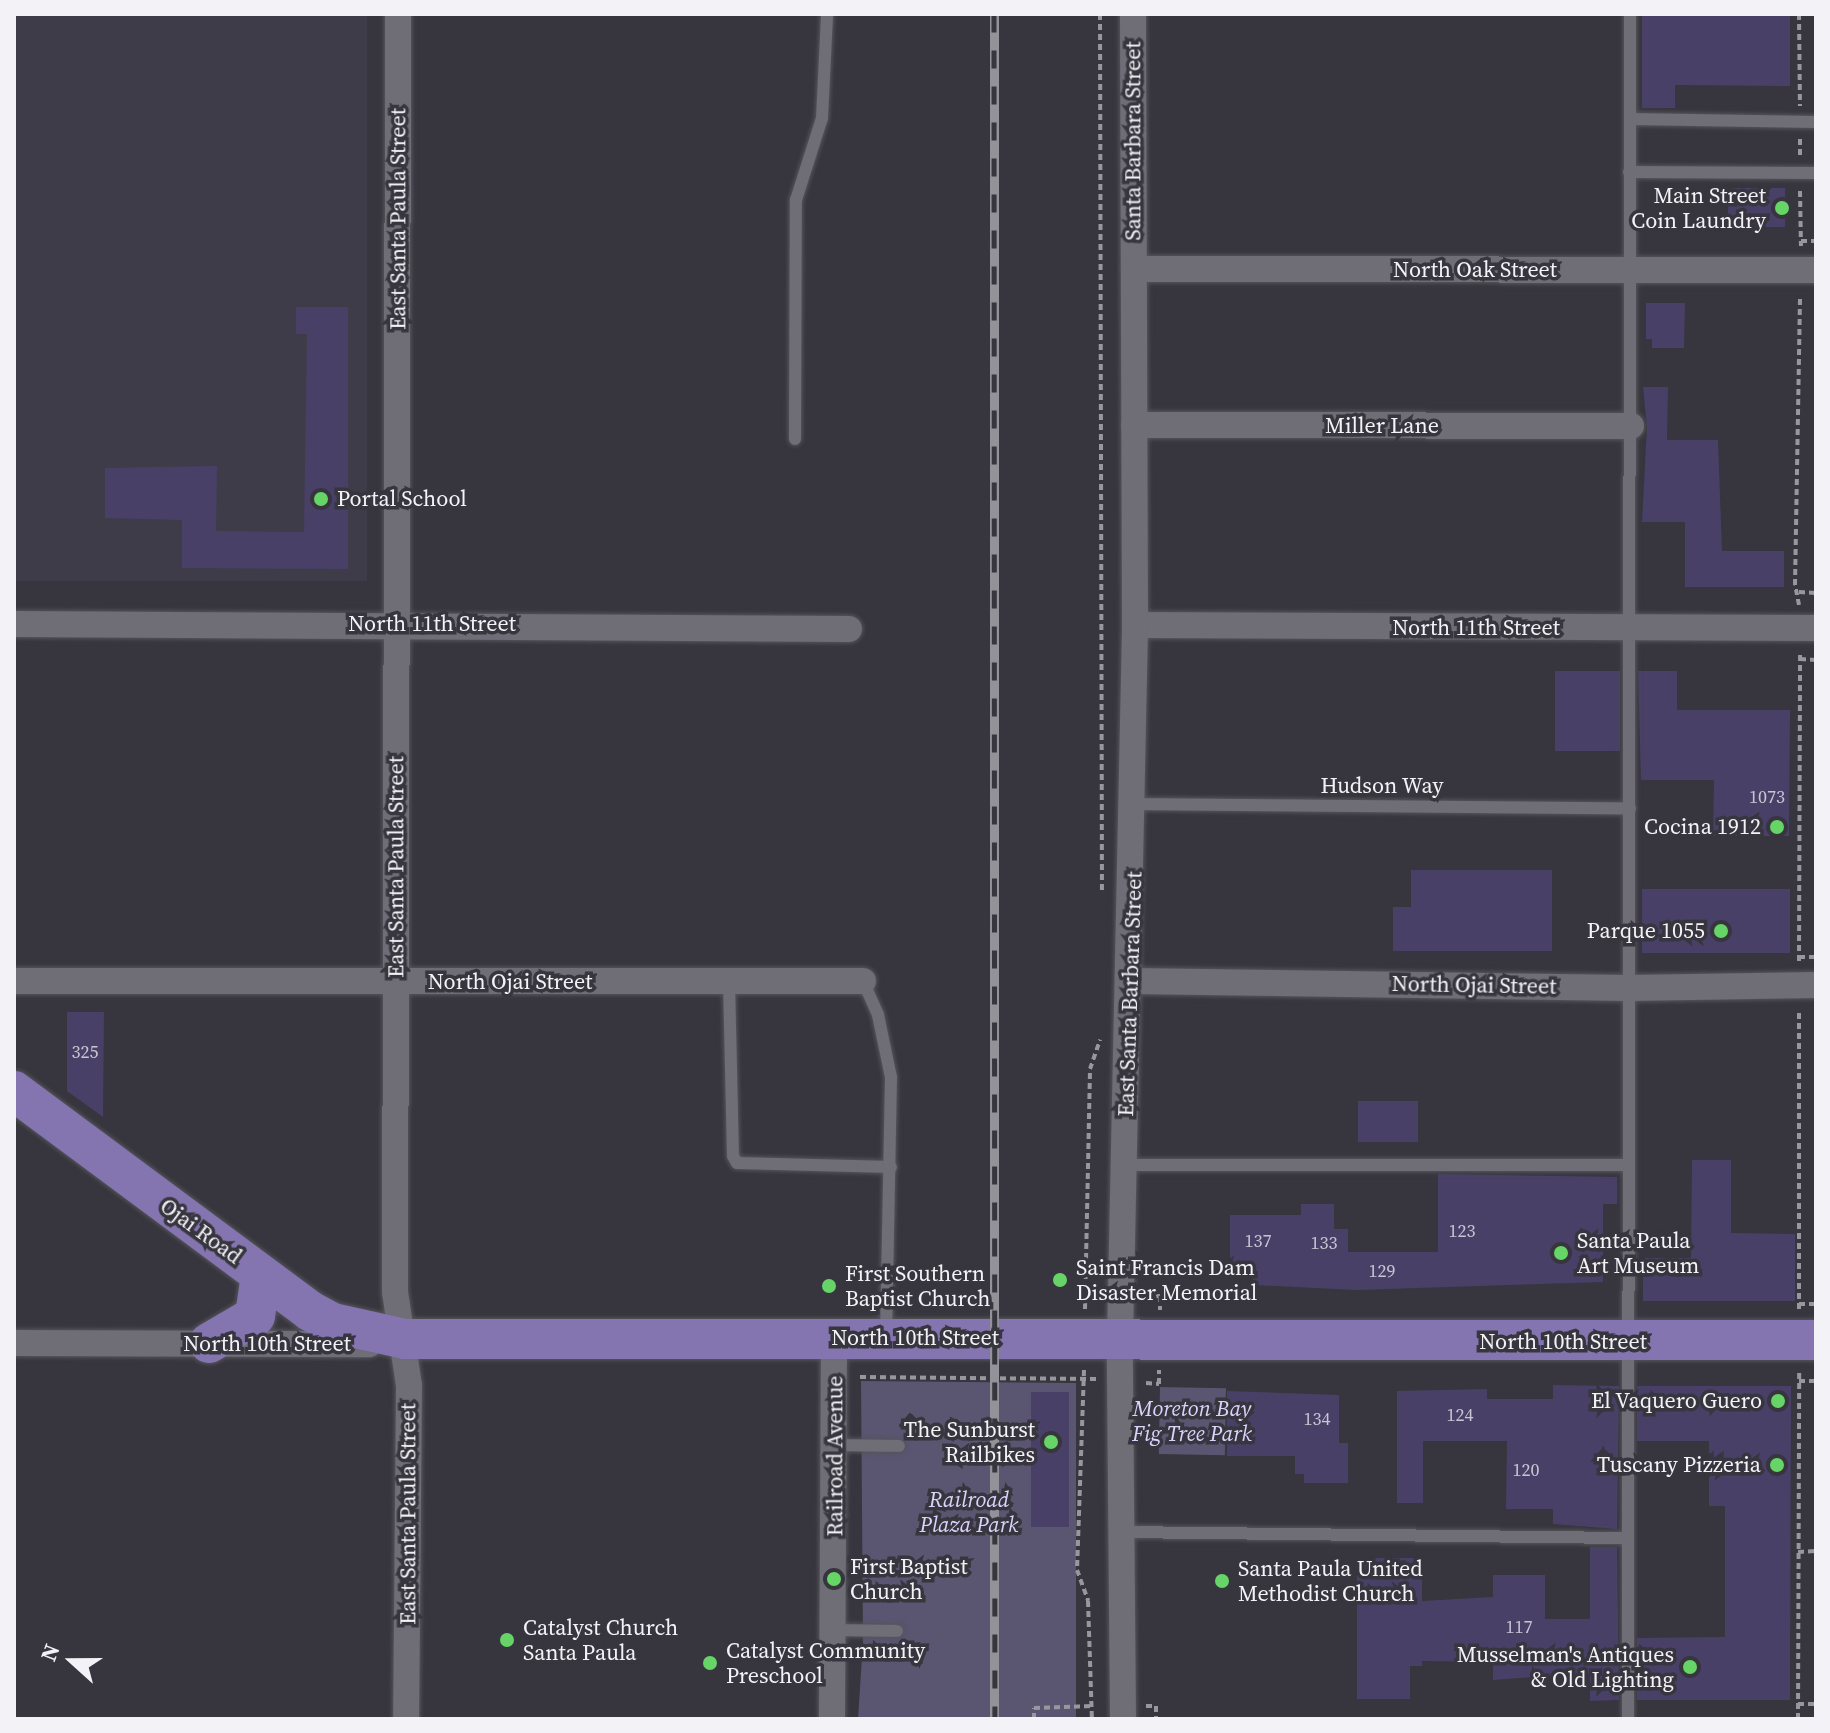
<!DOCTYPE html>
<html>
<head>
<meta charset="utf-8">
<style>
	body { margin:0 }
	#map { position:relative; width:1830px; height:1733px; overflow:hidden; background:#37353d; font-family:"Source Serif 4",serif }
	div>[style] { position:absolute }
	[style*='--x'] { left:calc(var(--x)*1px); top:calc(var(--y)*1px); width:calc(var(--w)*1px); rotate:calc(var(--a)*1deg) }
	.built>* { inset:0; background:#3f3c4a; transform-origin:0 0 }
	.green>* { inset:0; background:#5a5571; transform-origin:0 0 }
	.building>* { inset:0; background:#494067; transform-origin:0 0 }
	.path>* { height:4px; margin-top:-2px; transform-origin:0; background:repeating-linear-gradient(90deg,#98979d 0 6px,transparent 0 10px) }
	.roads { filter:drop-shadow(0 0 2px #55545b) drop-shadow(0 0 2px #55545b) }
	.service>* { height:12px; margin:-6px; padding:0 6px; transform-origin:6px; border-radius:6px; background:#6f6d76 }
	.minor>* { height:26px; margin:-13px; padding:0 13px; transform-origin:13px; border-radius:13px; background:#6f6d76 }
	.primary>* { height:40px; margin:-20px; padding:0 20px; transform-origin:20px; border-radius:20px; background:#8475b0 }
	.rail>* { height:9px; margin-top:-4.5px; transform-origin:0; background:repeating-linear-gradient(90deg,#37353d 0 18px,#939298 0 36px); box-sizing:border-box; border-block:2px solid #939298 }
	.dots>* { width:22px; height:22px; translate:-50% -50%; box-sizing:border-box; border:4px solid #37353d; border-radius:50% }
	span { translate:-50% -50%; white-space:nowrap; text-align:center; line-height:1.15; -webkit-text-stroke:7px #37353d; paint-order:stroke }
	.number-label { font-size:18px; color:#c8c6d3 }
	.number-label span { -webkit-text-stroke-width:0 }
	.street-label { font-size:22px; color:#f3f2f7 }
	.poi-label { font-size:22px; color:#f3f2f7 }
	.right { translate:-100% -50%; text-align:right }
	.left { translate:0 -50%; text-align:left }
	.park-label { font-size:22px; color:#dbd3fd; font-style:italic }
	.frame { position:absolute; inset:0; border:16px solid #f3f2f7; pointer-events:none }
	.north { position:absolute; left:32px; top:1621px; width:80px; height:80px; -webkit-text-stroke:6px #37353d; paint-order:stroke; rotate:291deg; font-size:22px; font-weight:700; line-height:32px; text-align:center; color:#f3f2f7 }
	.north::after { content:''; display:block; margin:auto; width:28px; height:36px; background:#f3f2f7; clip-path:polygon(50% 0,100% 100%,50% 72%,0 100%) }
</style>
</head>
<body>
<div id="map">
	<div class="built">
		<div style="left:14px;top:14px;width:353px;height:567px"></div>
	</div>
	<div class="green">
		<div style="clip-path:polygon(861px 1381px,1076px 1383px,1076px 1719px,858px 1719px,863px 1641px)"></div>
		<div style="left:1160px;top:1387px;width:66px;height:67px;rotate:1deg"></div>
	</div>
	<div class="building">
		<div style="clip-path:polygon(1642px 14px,1790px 14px,1790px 86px,1675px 85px,1675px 108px,1642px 108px)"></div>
		<div style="left:1728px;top:188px;width:57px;height:39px"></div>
		<div style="clip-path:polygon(1646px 303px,1685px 303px,1684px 348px,1652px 348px,1652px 339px,1646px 339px)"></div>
		<div style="clip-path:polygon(296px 307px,348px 307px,348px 569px,182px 568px,182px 520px,105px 518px,105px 468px,217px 466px,216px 531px,304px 532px,307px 334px,296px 334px)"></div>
		<div style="clip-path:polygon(1643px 387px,1668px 387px,1667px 440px,1718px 440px,1722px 551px,1784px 551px,1784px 587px,1685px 587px,1685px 522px,1642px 522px,1647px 427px)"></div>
		<div style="left:1555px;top:671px;width:65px;height:80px"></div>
		<div style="clip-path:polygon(1638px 671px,1677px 671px,1677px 710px,1790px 710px,1789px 836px,1713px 836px,1714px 780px,1641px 780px)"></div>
		<div style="clip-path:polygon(1411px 870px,1552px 870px,1552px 951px,1393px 951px,1393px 907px,1411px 907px)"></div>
		<div style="left:1642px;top:889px;width:148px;height:64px"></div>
		<div style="clip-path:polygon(67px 1012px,104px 1012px,103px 1117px,67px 1091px)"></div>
		<div style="left:1358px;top:1101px;width:60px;height:41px"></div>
		<div style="clip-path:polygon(1692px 1160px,1731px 1160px,1731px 1233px,1795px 1234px,1795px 1301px,1643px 1301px,1643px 1258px,1691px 1258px)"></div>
		<div style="clip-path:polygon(1438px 1174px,1617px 1177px,1617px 1204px,1603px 1204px,1603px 1282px,1356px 1290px,1253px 1285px,1253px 1267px,1230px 1267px,1230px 1215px,1301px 1215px,1301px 1204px,1334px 1204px,1334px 1229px,1348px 1229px,1348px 1252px,1438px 1252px)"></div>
		<div style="clip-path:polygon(1553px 1385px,1619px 1386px,1617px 1529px,1553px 1524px,1553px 1509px,1506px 1509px,1507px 1441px,1423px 1441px,1423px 1503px,1397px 1503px,1397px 1391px,1487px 1389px,1487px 1399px,1553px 1399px)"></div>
		<div style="clip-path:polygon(1637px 1386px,1791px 1386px,1790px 1700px,1637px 1700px,1637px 1638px,1725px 1637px,1725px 1506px,1709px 1506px,1709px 1441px,1637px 1441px)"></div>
		<div style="clip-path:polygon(1227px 1391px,1339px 1395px,1339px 1443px,1348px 1443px,1348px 1483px,1304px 1483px,1304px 1474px,1295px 1474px,1295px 1456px,1227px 1456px)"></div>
		<div style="left:1069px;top:1392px;width:135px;height:38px;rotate:90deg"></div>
		<div style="clip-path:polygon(1590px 1547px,1617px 1547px,1619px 1700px,1590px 1701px,1590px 1673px,1493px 1680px,1493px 1662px,1422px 1661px,1422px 1666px,1410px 1666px,1410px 1699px,1357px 1699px,1357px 1558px,1422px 1558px,1422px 1601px,1493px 1597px,1493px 1575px,1545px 1575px,1545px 1619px,1590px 1619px)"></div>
	</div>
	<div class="path">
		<div style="--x:1100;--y:14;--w:878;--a:89.87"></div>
		<div style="--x:1799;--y:14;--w:92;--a:89.4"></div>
		<div style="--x:1800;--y:139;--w:19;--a:90"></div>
		<div style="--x:1800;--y:191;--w:55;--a:89"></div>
		<div style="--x:1801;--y:241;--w:15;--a:0"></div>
		<div style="--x:1799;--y:592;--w:17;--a:3"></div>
		<div style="--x:1799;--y:605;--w:20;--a:-101"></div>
		<div style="--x:1795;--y:585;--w:290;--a:-89"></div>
		<div style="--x:1800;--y:659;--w:16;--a:4"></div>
		<div style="--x:1799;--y:957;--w:17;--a:0"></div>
		<div style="--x:1799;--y:961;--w:308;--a:-89.8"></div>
		<div style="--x:1146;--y:1297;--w:14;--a:-4"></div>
		<div style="--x:1160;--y:1296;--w:14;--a:90"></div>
		<div style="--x:1799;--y:1304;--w:17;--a:0"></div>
		<div style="--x:1085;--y:1309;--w:240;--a:-88.8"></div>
		<div style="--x:1090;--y:1069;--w:31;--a:-71"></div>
		<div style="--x:1799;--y:1309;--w:300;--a:-90"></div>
		<div style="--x:1084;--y:1370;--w:200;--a:92"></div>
		<div style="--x:1077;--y:1570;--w:33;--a:70"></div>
		<div style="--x:1088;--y:1601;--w:118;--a:88.1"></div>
		<div style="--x:860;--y:1377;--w:237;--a:0.5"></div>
		<div style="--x:1799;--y:1381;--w:17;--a:0"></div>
		<div style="--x:1146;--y:1383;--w:13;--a:4"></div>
		<div style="--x:1159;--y:1384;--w:14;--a:-90"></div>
		<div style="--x:1798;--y:1552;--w:18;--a:-3"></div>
		<div style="--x:1798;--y:1704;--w:18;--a:0"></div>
		<div style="--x:1146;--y:1706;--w:10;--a:0"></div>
		<div style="--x:1156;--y:1706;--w:13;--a:90"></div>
		<div style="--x:1034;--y:1719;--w:11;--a:-90"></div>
		<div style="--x:1034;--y:1708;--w:59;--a:-1.9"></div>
		<div style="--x:1798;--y:1719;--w:350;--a:-89.8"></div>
	</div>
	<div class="roads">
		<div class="service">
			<div style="--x:1630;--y:119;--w:186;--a:0.9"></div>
			<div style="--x:1629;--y:172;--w:187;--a:0.3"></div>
			<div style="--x:795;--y:439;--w:239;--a:-89.8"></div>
			<div style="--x:796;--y:200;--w:86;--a:-72.4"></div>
			<div style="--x:822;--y:118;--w:104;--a:-87.2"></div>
			<div style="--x:1134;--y:804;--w:496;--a:0.5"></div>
			<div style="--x:729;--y:981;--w:175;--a:88.7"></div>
			<div style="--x:733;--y:1156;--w:8;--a:60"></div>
			<div style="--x:737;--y:1163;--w:154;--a:1.5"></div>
			<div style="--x:863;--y:981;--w:37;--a:66"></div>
			<div style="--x:878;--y:1015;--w:63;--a:78.2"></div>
			<div style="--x:891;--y:1077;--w:256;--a:91.1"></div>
			<div style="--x:1124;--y:1165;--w:505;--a:0"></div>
			<div style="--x:837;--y:1445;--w:62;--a:0.9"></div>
			<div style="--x:1120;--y:1532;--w:508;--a:0.68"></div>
			<div style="--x:835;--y:1630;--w:62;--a:0.9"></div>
			<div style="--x:1628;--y:1719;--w:1705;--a:-89.93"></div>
		</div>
		<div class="minor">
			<div style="--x:398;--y:14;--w:1278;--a:90.13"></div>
			<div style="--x:395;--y:1292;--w:95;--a:81.5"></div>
			<div style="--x:409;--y:1386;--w:333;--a:90.5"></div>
			<div style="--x:1134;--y:269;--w:682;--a:0.08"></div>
			<div style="--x:1134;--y:425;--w:497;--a:0.1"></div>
			<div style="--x:14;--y:624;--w:835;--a:0.34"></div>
			<div style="--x:1135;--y:625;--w:681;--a:0.25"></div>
			<div style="--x:14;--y:981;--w:849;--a:0"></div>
			<div style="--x:1132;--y:981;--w:497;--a:0.8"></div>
			<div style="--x:1629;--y:988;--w:187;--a:-0.9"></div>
			<div style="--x:14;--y:1343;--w:355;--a:0.2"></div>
			<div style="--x:832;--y:1719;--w:381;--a:-89.7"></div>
			<div style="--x:1123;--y:1719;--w:381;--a:-90.5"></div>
			<div style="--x:1120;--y:1338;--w:713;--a:-88.79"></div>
			<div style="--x:1135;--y:625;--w:611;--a:-90.19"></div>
		</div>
		<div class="primary">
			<div style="--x:14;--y:1091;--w:369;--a:36.6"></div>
			<div style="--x:310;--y:1311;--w:26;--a:28"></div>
			<div style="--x:333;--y:1323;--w:74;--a:12.5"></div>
			<div style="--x:405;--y:1339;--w:1411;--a:0.04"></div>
			<div style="--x:209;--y:1343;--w:53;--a:-30.4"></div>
			<div style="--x:255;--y:1316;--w:41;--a:-81.7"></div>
		</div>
	</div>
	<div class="rail">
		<div style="--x:994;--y:14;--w:1705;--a:89.97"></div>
	</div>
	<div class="dots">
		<div style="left:1782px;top:208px;background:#66d467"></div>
		<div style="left:321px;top:499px;background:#66d467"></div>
		<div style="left:1777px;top:827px;background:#66d467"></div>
		<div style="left:1721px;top:931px;background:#66d467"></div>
		<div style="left:1561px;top:1253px;background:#66d467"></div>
		<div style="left:1060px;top:1280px;background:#66d467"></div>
		<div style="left:829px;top:1286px;background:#66d467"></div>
		<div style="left:1778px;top:1401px;background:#66d467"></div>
		<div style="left:1051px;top:1442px;background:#66d467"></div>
		<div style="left:1777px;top:1465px;background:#66d467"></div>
		<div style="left:834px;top:1579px;background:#66d467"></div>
		<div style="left:1222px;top:1581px;background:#66d467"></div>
		<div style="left:507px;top:1640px;background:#66d467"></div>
		<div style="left:710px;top:1663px;background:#66d467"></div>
		<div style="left:1690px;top:1667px;background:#66d467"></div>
	</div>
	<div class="number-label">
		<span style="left:1767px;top:797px">1073</span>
		<span style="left:85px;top:1052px">325</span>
		<span style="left:1462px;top:1231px">123</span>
		<span style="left:1258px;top:1241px">137</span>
		<span style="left:1324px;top:1243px">133</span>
		<span style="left:1382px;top:1271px">129</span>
		<span style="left:1460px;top:1415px">124</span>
		<span style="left:1317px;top:1419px">134</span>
		<span style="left:1526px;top:1470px">120</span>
		<span style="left:1519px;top:1627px">117</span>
	</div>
	<div class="street-label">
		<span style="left:1133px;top:141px;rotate:-90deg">Santa Barbara Street</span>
		<span style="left:398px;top:219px;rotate:-90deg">East Santa Paula Street</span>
		<span style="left:1475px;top:270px">North Oak Street</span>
		<span style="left:1382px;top:426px">Miller Lane</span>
		<span style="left:432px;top:624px">North 11th Street</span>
		<span style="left:1476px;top:628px">North 11th Street</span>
		<span style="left:1382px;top:786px">Hudson Way</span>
		<span style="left:396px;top:867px;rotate:-90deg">East Santa Paula Street</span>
		<span style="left:510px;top:982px">North Ojai Street</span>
		<span style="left:1474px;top:985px;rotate:1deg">North Ojai Street</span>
		<span style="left:1130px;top:994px;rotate:-88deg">East Santa Barbara Street</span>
		<span style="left:201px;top:1231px;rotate:36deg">Ojai Road</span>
		<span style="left:915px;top:1338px">North 10th Street</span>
		<span style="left:1563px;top:1342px">North 10th Street</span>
		<span style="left:267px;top:1344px">North 10th Street</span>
		<span style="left:835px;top:1456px;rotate:-90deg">Railroad Avenue</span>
		<span style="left:408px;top:1514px;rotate:-90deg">East Santa Paula Street</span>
	</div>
	<div class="poi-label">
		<span class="right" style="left:1766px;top:208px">Main Street<br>Coin Laundry</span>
		<span class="left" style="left:337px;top:499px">Portal School</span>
		<span class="right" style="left:1761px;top:827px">Cocina 1912</span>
		<span class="right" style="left:1705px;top:931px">Parque 1055</span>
		<span class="left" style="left:1577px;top:1253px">Santa Paula<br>Art Museum</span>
		<span class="left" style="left:1076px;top:1280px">Saint Francis Dam<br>Disaster Memorial</span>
		<span class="left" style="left:845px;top:1286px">First Southern<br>Baptist Church</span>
		<span class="right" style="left:1762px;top:1401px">El Vaquero Guero</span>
		<span class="right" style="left:1035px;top:1442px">The Sunburst<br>Railbikes</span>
		<span class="right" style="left:1761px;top:1465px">Tuscany Pizzeria</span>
		<span class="left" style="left:850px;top:1579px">First Baptist<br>Church</span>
		<span class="left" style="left:1238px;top:1581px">Santa Paula United<br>Methodist Church</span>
		<span class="left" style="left:523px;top:1640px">Catalyst Church<br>Santa Paula</span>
		<span class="left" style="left:726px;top:1663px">Catalyst Community<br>Preschool</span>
		<span class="right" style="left:1674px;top:1667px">Musselman's Antiques<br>&amp; Old Lighting</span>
	</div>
	<div class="park-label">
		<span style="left:1192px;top:1421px">Moreton Bay<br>Fig Tree Park</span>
		<span style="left:969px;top:1512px">Railroad<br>Plaza Park</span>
	</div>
	<div class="frame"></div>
	<div class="north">N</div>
</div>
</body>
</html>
